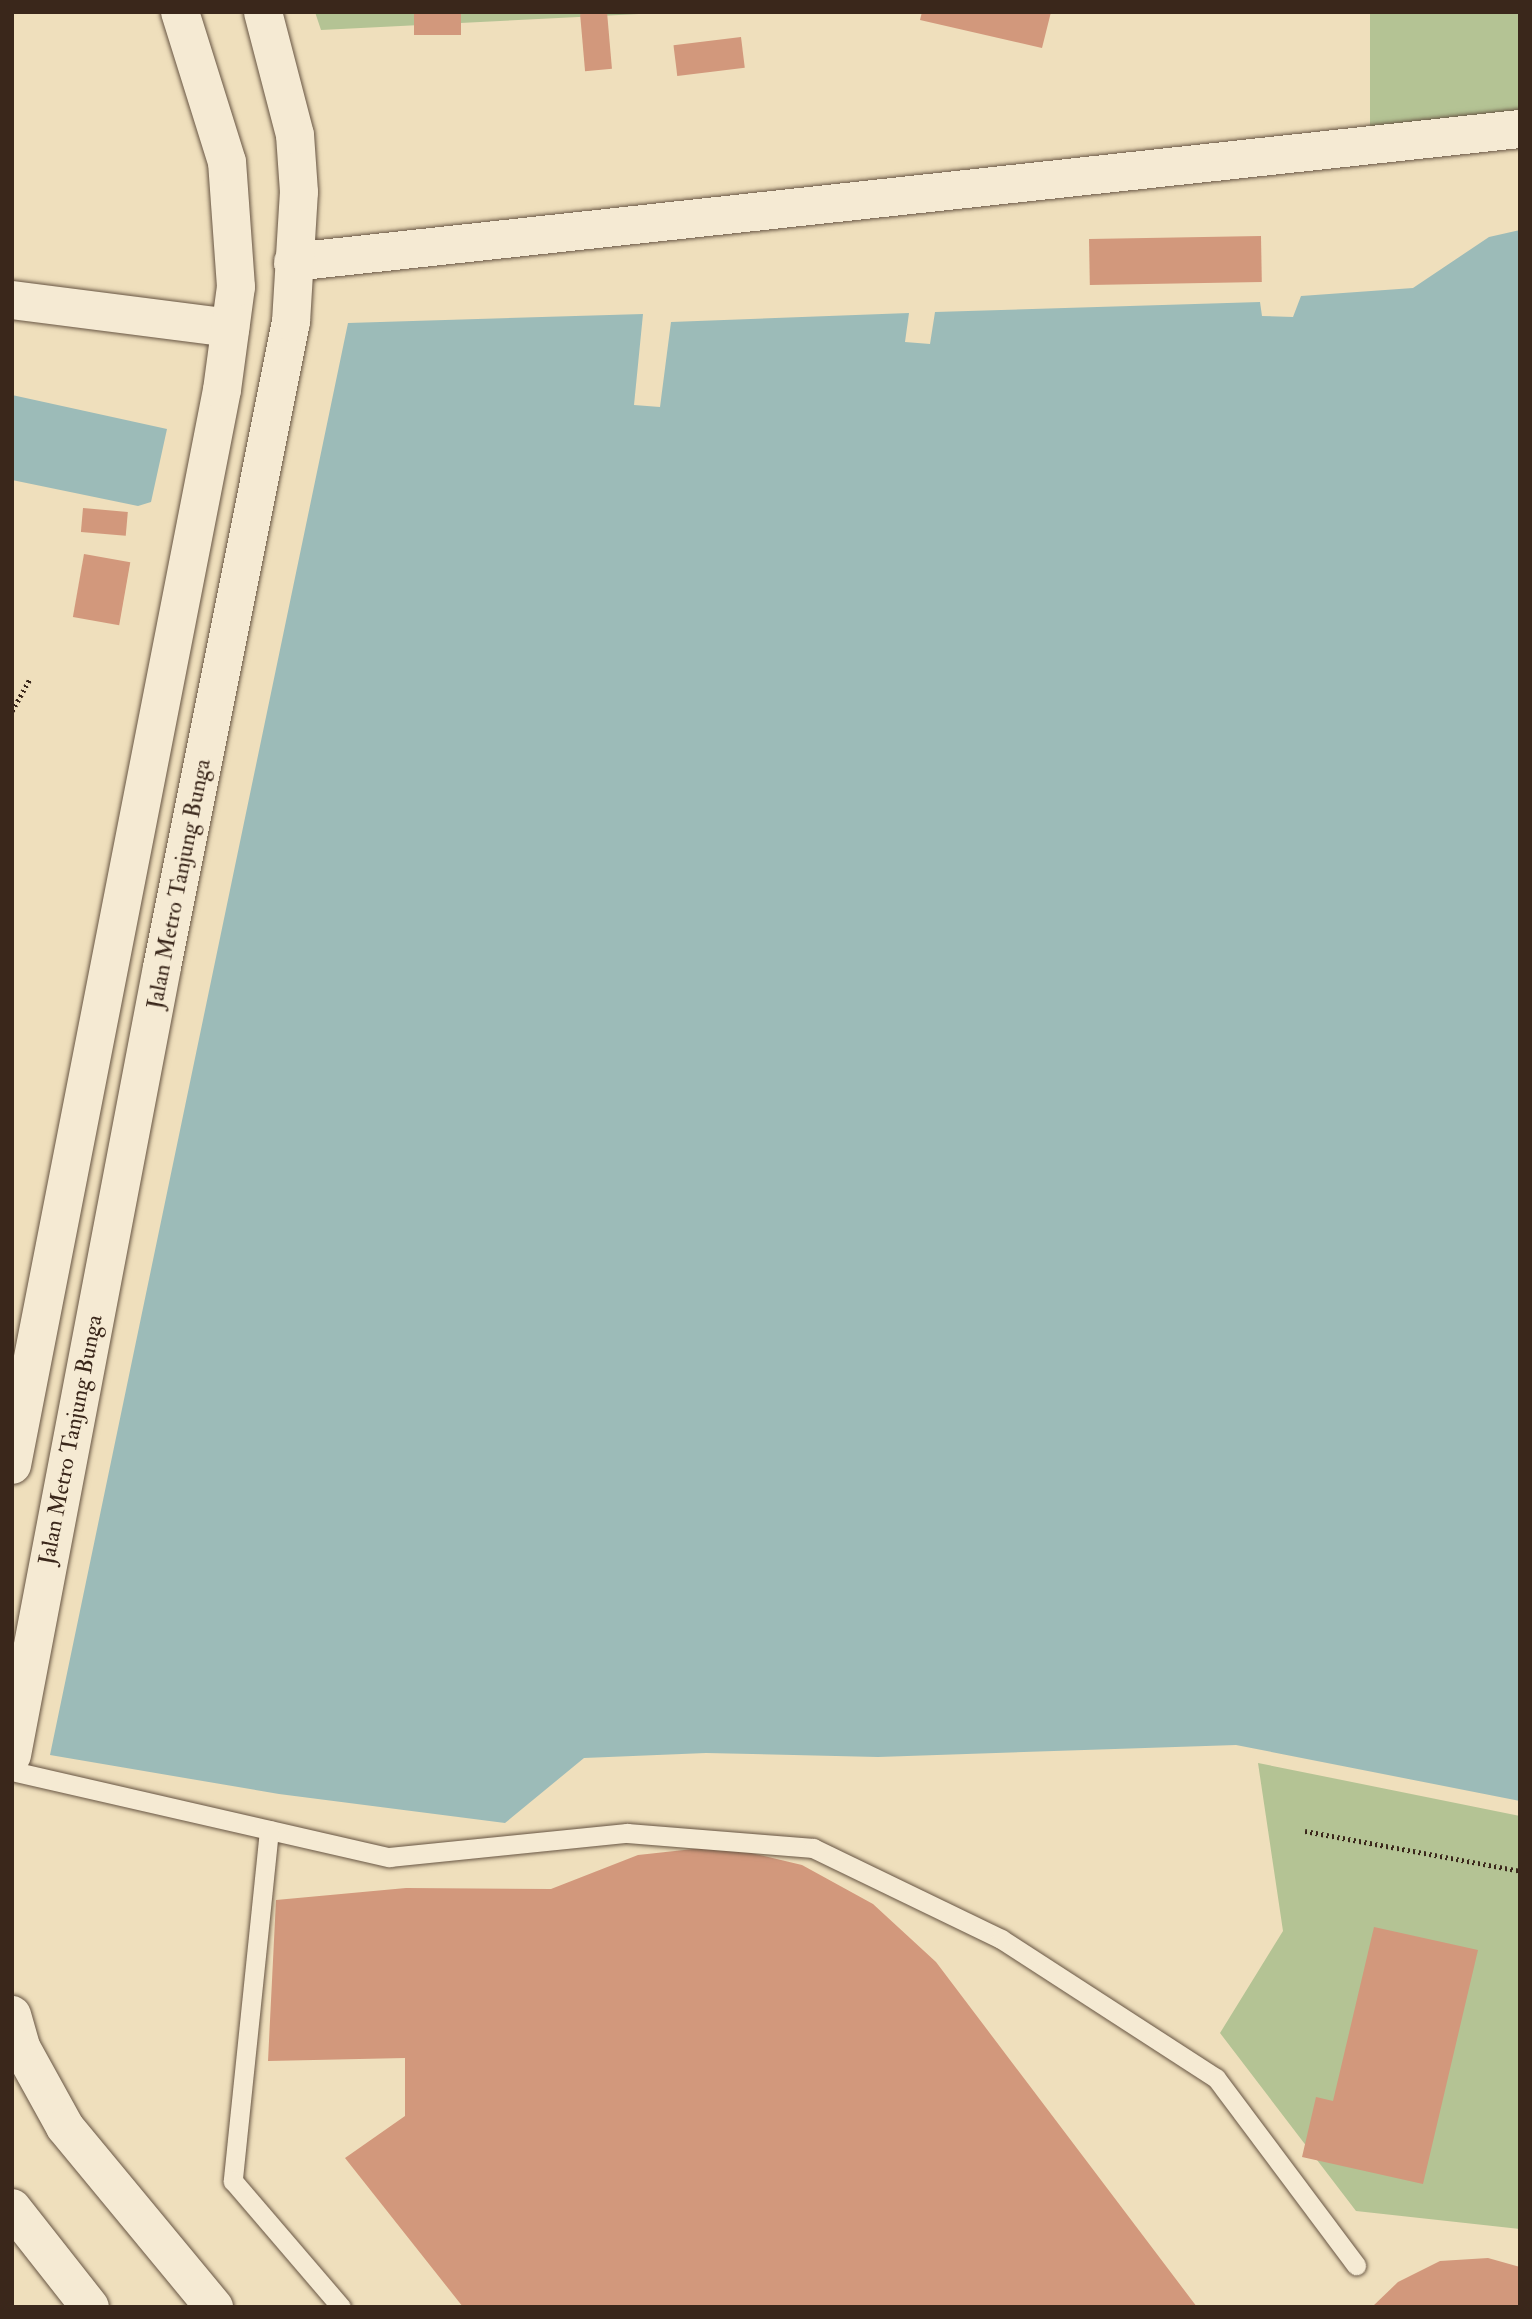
<!DOCTYPE html>
<html>
<head>
<meta charset="utf-8">
<style>
	body { margin:0 }
	#map { position:relative; width:1532px; height:2319px; overflow:hidden; background:#efdfbc; font-family:"IM FELL Double Pica",serif }
	div>[style] { position:absolute }
	[style*='--x'] { left:calc(var(--x)*1px); top:calc(var(--y)*1px); width:calc(var(--w)*1px); rotate:calc(var(--a)*1deg) }
	.green>* { inset:0; background:#b4c394; transform-origin:0 0 }
	.water>* { inset:0; background:#9cbbb8 }
	.building>* { inset:0; background:#d2987c; transform-origin:0 0 }
	.path>* { height:4.5px; margin-top:-2.25px; transform-origin:0; background:repeating-linear-gradient(90deg,#3a271b 0 2px,transparent 0 5.5px) }
	.roads { filter:drop-shadow(0 0 2px #675543) drop-shadow(0 0 2px #675543) }
	.service>* { height:19px; margin:-9.5px; padding:0 9.5px; transform-origin:9.5px; border-radius:9.5px; background:#f5ead3 }
	.minor>* { height:38px; margin:-19px; padding:0 19px; transform-origin:19px; border-radius:19px; background:#f5ead3 }
	.tertiary>* { height:38px; margin:-19px; padding:0 19px; transform-origin:19px; border-radius:19px; background:#f5ead3 }
	.secondary>* { height:38px; margin:-19px; padding:0 19px; transform-origin:19px; border-radius:19px; background:#f5ead3 }
	span { translate:-50% -50%; white-space:nowrap; text-align:center; line-height:1.15; -webkit-text-stroke:7px #f5ead3; paint-order:stroke }
	.street-label { font-size:23px; color:#3a271b }
	.frame { position:absolute; inset:0; border:14px solid #3a271b; pointer-events:none }
</style>
</head>
<body>
<div id="map">
	<div class="green">
		<div style="clip-path:polygon(315px 12px,679px 12px,321px 30px)"></div>
		<div style="left:1370px;top:12px;width:150px;height:117px"></div>
		<div style="clip-path:polygon(1258px 1763px,1520px 1816px,1520px 2229px,1356px 2211px,1220px 2033px,1283px 1931px)"></div>
	</div>
	<div class="water">
		<div style="clip-path:polygon(1520px 230px,1520px 1801px,1236px 1745px,878px 1757px,706px 1753px,584px 1758px,505px 1823px,279px 1794px,50px 1755px,348px 323px,643px 314px,634px 405px,660px 407px,671px 322px,909px 313px,905px 342px,930px 344px,935px 312px,1260px 302px,1262px 316px,1293px 317px,1301px 296px,1413px 288px,1489px 237px)"></div>
		<div style="clip-path:polygon(12px 395px,167px 429px,151px 502px,138px 506px,12px 480px)"></div>
	</div>
	<div class="building">
		<div style="left:414px;top:12px;width:47px;height:23px"></div>
		<div style="left:607px;top:12px;width:57px;height:27px;rotate:85deg"></div>
		<div style="clip-path:polygon(922px 12px,1051px 12px,1042px 48px,920px 20px)"></div>
		<div style="left:741px;top:37px;width:31px;height:68px;rotate:83deg"></div>
		<div style="left:1261px;top:236px;width:46px;height:172px;rotate:89deg"></div>
		<div style="left:83px;top:508px;width:45px;height:24px;rotate:5deg"></div>
		<div style="left:84px;top:554px;width:47px;height:64px;rotate:10deg"></div>
		<div style="clip-path:polygon(721px 1846px,802px 1865px,873px 1904px,936px 1962px,1197px 2307px,463px 2307px,345px 2158px,405px 2116px,405px 2058px,268px 2061px,276px 1900px,406px 1888px,551px 1889px,638px 1855px)"></div>
		<div style="clip-path:polygon(1374px 1927px,1478px 1950px,1423px 2184px,1302px 2157px,1316px 2097px,1333px 2101px)"></div>
		<div style="clip-path:polygon(1488px 2258px,1520px 2267px,1520px 2307px,1372px 2307px,1398px 2282px,1440px 2261px)"></div>
	</div>
	<div class="path">
		<div style="--x:12;--y:711;--w:37;--a:-61"></div>
		<div style="--x:1305;--y:1831;--w:219;--a:10.5"></div>
	</div>
	<div class="roads">
		<div class="service">
			<div style="--x:12;--y:1771;--w:387;--a:12.9"></div>
			<div style="--x:389;--y:1857;--w:239;--a:-5.8"></div>
			<div style="--x:627;--y:1833;--w:187;--a:4.6"></div>
			<div style="--x:813;--y:1848;--w:209;--a:25.8"></div>
			<div style="--x:1001;--y:1939;--w:256;--a:32.9"></div>
			<div style="--x:1216;--y:2078;--w:234;--a:53.2"></div>
			<div style="--x:269;--y:1830;--w:353;--a:95.9"></div>
			<div style="--x:233;--y:2181;--w:166;--a:49.4"></div>
		</div>
		<div class="minor">
			<div style="--x:12;--y:300;--w:220;--a:7.3"></div>
		</div>
		<div class="tertiary">
			<div style="--x:293;--y:262;--w:1234;--a:-6.19"></div>
		</div>
		<div class="secondary">
			<div style="--x:12;--y:1465;--w:1095;--a:-78.95"></div>
			<div style="--x:222;--y:390;--w:104;--a:-82.3"></div>
			<div style="--x:236;--y:287;--w:125;--a:-94.1"></div>
			<div style="--x:227;--y:162;--w:157;--a:-107.4"></div>
			<div style="--x:12;--y:1755;--w:802;--a:-79.22"></div>
			<div style="--x:162;--y:967;--w:658;--a:-78.69"></div>
			<div style="--x:291;--y:322;--w:130;--a:-86.5"></div>
			<div style="--x:299;--y:192;--w:57;--a:-94"></div>
			<div style="--x:295;--y:135;--w:127;--a:-104.6"></div>
			<div style="--x:12;--y:2015;--w:35;--a:74"></div>
			<div style="--x:22;--y:2049;--w:89;--a:61.1"></div>
			<div style="--x:65;--y:2127;--w:234;--a:50.4"></div>
			<div style="--x:12;--y:2208;--w:126;--a:51.8"></div>
		</div>
	</div>
	<div class="street-label">
		<span style="left:179px;top:884px;rotate:-79deg">Jalan Metro Tanjung Bunga</span>
		<span style="left:71px;top:1440px;rotate:-79deg">Jalan Metro Tanjung Bunga</span>
	</div>
	<div class="frame"></div>
</div>
</body>
</html>
